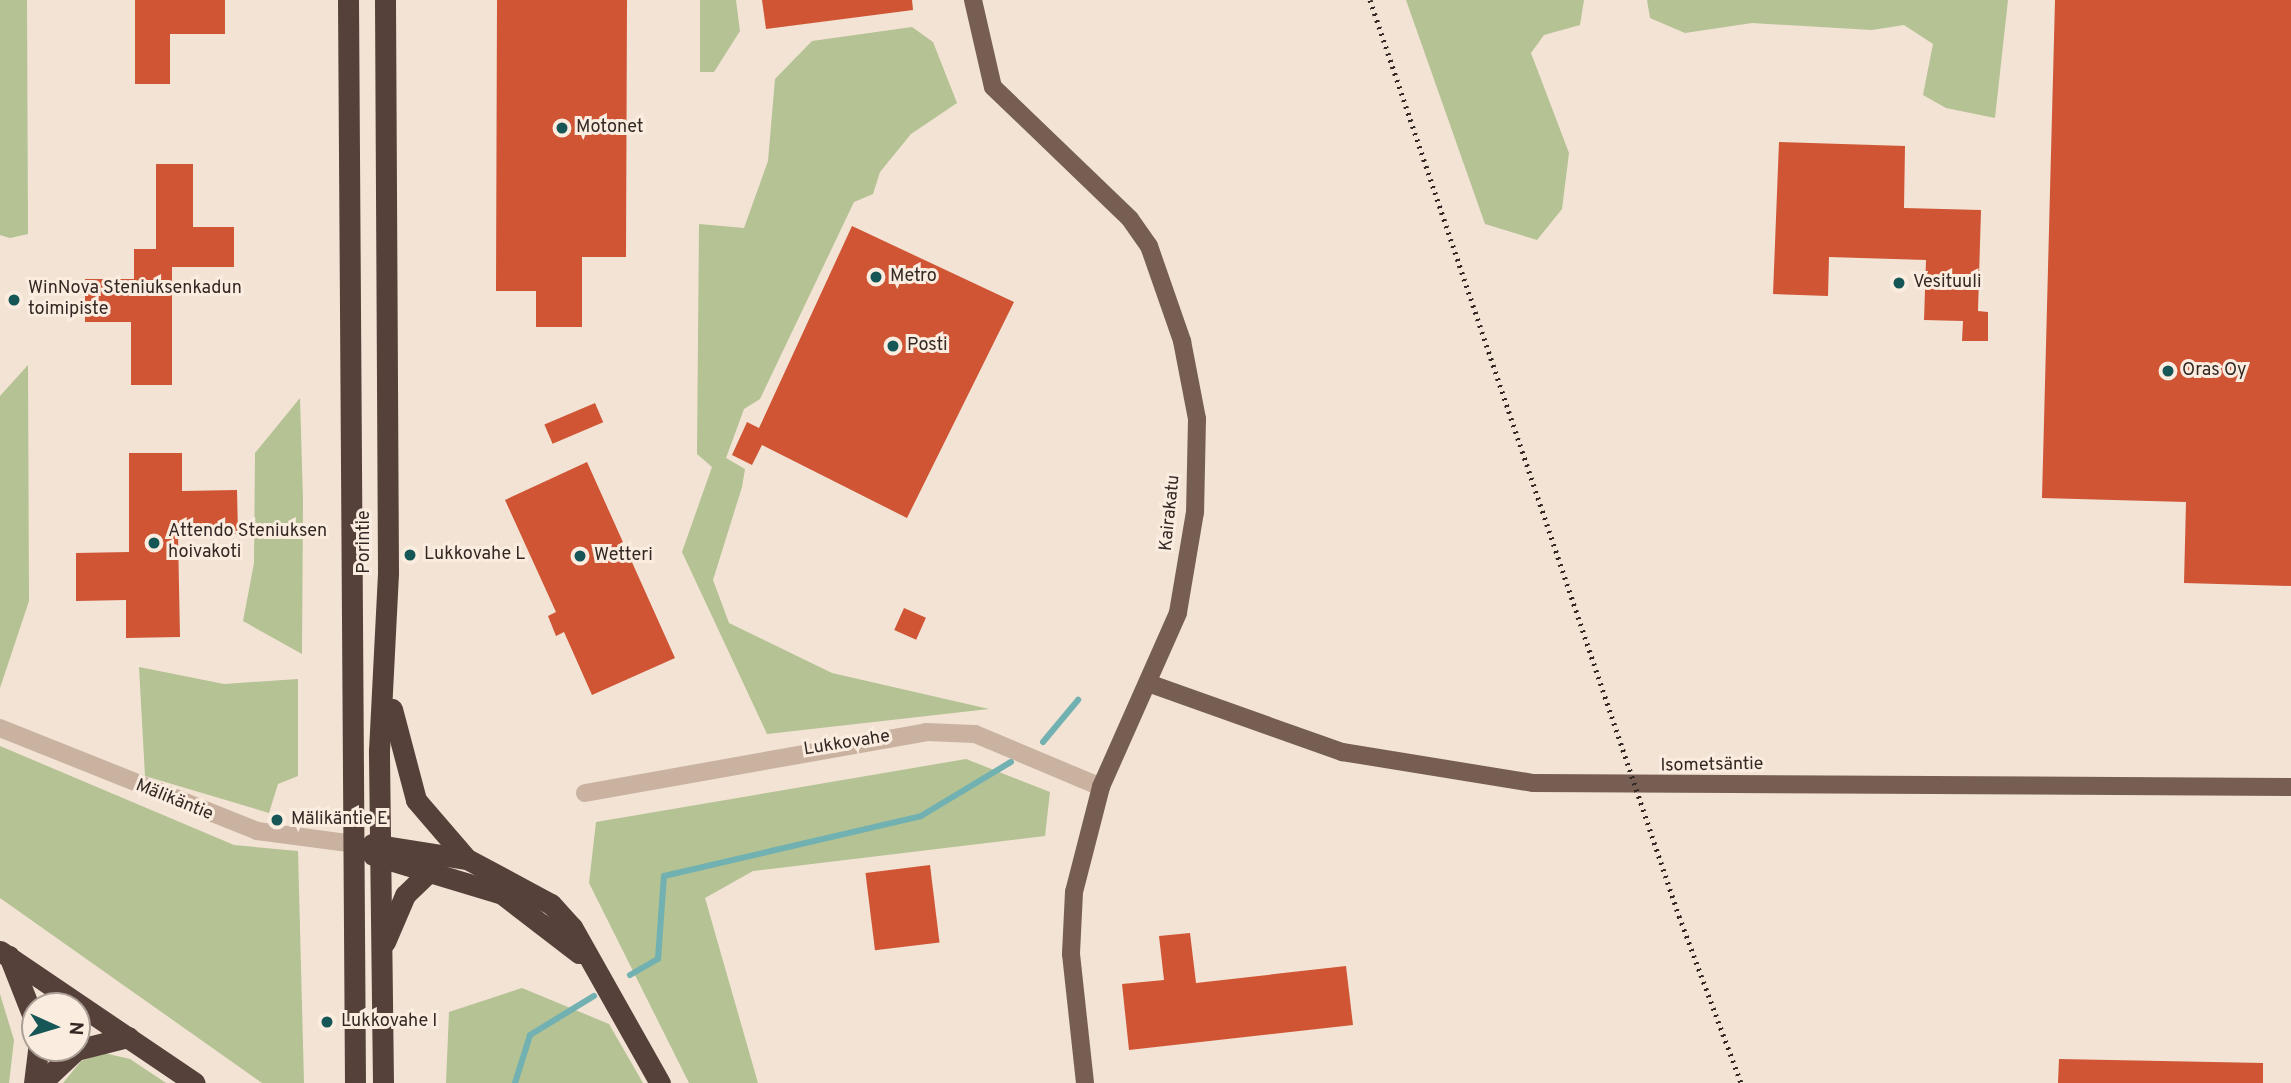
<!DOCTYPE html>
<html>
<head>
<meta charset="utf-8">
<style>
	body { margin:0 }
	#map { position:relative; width:2291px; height:1083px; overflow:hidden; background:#f2e3d4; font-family:Overpass,sans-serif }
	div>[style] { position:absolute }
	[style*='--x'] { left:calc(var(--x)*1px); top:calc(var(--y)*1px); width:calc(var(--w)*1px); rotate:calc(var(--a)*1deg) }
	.green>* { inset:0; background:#b4c294 }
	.stream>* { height:6px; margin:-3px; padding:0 3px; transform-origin:3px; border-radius:3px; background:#72b1b1 }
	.building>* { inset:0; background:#cf5535; transform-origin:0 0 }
	.minor>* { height:18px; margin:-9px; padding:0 9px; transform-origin:9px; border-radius:9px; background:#cab2a0 }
	.major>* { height:18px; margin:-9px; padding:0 9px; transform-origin:9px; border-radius:9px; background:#775e53 }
	.highway>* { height:21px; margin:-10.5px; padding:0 10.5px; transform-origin:10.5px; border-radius:10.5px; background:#55413a }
	.rail>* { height:5px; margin-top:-2.5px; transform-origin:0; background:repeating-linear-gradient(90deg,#342824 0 2px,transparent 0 7px) }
	.dots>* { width:19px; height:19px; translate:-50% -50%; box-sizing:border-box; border:4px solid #faede0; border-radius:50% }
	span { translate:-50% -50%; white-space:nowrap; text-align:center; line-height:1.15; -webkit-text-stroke:6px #faede0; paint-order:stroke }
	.poi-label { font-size:18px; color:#342824 }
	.left { translate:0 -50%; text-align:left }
	.street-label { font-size:18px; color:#342824 }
	.north { position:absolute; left:21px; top:992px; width:70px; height:70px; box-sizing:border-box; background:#faede0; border:2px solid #ab9e95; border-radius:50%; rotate:94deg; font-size:19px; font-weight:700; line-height:28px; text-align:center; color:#342824 }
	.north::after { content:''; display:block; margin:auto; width:24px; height:32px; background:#175657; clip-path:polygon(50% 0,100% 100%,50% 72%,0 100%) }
</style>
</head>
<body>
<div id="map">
	<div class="green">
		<div style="clip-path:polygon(0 0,27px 0,28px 234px,10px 238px,0 235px)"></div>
		<div style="clip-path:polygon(700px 0,736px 0,740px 31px,714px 72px,700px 72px)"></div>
		<div style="clip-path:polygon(1406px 0,1584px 0,1580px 25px,1544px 35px,1531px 53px,1569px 153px,1562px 209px,1537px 240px,1485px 224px)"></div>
		<div style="clip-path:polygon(1647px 0,2008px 0,1995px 118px,1946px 108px,1923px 95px,1933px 44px,1904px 25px,1872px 30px,1752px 23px,1685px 33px,1650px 18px)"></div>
		<div style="clip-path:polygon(912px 27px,933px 42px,957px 103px,911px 134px,880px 172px,873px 194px,854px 202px,760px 399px,744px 409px,726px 458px,745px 469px,742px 487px,713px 580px,729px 623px,832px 673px,989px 709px,767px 734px,682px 552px,712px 467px,697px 454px,699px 224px,744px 228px,768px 161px,775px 79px,812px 41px)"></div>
		<div style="clip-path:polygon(28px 365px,29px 601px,0 688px,0 396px)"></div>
		<div style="clip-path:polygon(300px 398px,303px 500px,302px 654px,243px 621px,254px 563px,255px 453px)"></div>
		<div style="clip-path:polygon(139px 667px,224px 684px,298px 679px,298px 776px,278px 784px,269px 813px,145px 776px)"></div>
		<div style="clip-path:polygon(0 746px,234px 845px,298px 851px,304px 1083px,262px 1083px,0 898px)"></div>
		<div style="clip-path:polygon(966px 759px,1050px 792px,1045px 836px,753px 871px,705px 898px,758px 1083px,689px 1083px,589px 883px,596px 822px)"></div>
		<div style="clip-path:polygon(522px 988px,609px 1024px,643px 1083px,446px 1083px,449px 1012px)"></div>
		<div style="clip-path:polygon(0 994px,14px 1040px,9px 1083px,0 1083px)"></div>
		<div style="clip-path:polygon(104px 1053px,130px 1059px,166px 1083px,63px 1083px,81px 1061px)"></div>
	</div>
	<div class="stream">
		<div style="--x:1043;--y:742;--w:55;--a:-50.2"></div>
		<div style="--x:630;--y:975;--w:32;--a:-30"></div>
		<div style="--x:658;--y:959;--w:83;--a:-85.9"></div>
		<div style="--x:664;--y:876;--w:264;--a:-13.1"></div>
		<div style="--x:921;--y:816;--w:105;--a:-31"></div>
		<div style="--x:515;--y:1083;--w:50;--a:-72.6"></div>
		<div style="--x:530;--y:1035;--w:75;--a:-31.4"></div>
	</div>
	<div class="building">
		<div style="clip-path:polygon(135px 0,225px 0,225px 34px,170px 34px,170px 84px,135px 84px)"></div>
		<div style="clip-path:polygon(497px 0,627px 0,626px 257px,582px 257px,582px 327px,536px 327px,536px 291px,496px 291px)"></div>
		<div style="clip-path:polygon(762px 0,912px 0,913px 10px,766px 29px)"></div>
		<div style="clip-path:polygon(2055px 0,2291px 0,2291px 586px,2184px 583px,2186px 502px,2042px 498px)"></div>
		<div style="clip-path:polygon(1779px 142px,1905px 146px,1904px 208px,1981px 210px,1978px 311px,1988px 312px,1988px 341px,1962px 341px,1963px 321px,1924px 320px,1926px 260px,1829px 257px,1828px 296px,1773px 294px)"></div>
		<div style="clip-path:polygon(156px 164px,193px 164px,193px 227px,234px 227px,234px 267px,172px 267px,172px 385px,131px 385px,131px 322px,85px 322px,85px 279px,134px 279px,134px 249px,156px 249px)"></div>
		<div style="clip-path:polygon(852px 226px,1014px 302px,907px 518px,762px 445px,752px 465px,732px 455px,747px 422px,759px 428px)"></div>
		<div style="left:595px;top:403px;width:21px;height:55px;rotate:67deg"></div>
		<div style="clip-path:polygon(129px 453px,182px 453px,182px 491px,237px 490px,238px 534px,178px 535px,180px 637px,126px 638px,126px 600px,76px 601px,76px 553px,129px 552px)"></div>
		<div style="clip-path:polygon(587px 462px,675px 658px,592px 695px,564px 632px,556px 636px,548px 616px,556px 612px,505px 500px)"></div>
		<div style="left:904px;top:608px;width:24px;height:24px;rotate:24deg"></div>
		<div style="left:930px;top:865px;width:78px;height:65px;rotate:83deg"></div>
		<div style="clip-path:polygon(1190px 933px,1196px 983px,1346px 966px,1353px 1025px,1129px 1050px,1122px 984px,1164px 980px,1159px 936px)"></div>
		<div style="clip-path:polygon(2059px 1059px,2263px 1063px,2263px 1083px,2058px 1083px)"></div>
	</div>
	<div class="minor">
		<div style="--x:0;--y:728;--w:277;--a:21.8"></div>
		<div style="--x:257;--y:831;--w:100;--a:7.5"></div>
		<div style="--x:585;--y:793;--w:346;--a:-10.1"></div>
		<div style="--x:926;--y:732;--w:49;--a:2.3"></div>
		<div style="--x:975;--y:734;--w:137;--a:22.8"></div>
	</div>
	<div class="major">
		<div style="--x:973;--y:0;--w:89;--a:77.1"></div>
		<div style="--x:993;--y:87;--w:190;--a:43.9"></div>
		<div style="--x:1130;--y:219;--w:33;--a:55"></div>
		<div style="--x:1149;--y:246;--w:101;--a:70.8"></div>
		<div style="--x:1182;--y:341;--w:79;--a:79.1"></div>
		<div style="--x:1197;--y:419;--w:93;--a:91.2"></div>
		<div style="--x:1195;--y:512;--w:102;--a:99.6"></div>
		<div style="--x:1178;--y:613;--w:190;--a:113.9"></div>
		<div style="--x:1101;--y:787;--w:108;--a:104.4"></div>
		<div style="--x:1074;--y:892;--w:62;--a:92.8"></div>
		<div style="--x:1071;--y:954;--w:130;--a:83.8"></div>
		<div style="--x:1148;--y:683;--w:206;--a:19.6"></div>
		<div style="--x:1342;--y:752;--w:194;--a:9.2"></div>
		<div style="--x:1534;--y:783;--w:757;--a:0.3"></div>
	</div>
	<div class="highway">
		<div style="--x:348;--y:0;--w:1083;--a:89.63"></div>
		<div style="--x:392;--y:709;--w:94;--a:75.2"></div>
		<div style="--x:416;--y:800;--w:75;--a:49.3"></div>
		<div style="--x:372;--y:844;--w:96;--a:9"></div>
		<div style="--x:467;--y:859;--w:95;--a:28.2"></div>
		<div style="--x:551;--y:904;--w:31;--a:48"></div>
		<div style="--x:572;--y:927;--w:179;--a:60.6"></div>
		<div style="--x:373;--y:855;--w:135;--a:16.8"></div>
		<div style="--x:502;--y:894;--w:97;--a:37.5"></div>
		<div style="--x:385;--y:942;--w:51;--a:-66.9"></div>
		<div style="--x:405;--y:895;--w:36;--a:-44"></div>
		<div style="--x:0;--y:951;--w:235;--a:34.1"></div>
		<div style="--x:9;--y:956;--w:71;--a:68.5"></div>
		<div style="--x:34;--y:1083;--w:35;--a:-83"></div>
		<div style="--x:41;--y:1083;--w:48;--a:-43.3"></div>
		<div style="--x:76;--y:1050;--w:54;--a:-14"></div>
		<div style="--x:383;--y:1083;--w:332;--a:-90.7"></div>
		<div style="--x:379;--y:751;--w:178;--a:-87.1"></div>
		<div style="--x:388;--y:573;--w:573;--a:-90.3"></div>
	</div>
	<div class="rail">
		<div style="--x:1370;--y:0;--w:967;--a:71.36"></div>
		<div style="--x:1679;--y:916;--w:178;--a:69.6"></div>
	</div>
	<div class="dots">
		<div style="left:562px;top:128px;background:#175657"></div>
		<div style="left:876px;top:277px;background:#175657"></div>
		<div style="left:1899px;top:283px;background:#175657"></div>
		<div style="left:14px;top:300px;background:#175657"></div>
		<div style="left:893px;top:346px;background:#175657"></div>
		<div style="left:2168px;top:371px;background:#175657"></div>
		<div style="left:154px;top:543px;background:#175657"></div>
		<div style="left:410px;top:555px;background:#175657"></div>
		<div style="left:580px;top:556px;background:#175657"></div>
		<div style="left:277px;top:820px;background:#175657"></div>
		<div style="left:327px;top:1022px;background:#175657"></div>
	</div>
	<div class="poi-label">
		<span class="left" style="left:576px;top:128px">Motonet</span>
		<span class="left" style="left:890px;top:277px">Metro</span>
		<span class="left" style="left:1913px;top:283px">Vesituuli</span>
		<span class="left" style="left:28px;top:300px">WinNova Steniuksenkadun<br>toimipiste</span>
		<span class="left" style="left:907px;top:346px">Posti</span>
		<span class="left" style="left:2182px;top:371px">Oras Oy</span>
		<span class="left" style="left:168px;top:543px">Attendo Steniuksen<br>hoivakoti</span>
		<span class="left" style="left:424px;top:555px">Lukkovahe L</span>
		<span class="left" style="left:594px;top:556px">Wetteri</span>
		<span class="left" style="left:291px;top:820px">Mälikäntie E</span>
		<span class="left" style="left:341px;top:1022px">Lukkovahe I</span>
	</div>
	<div class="street-label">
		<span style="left:1171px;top:513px;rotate:-84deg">Kairakatu</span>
		<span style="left:365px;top:542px;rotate:-90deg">Porintie</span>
		<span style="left:847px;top:744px;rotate:-9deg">Lukkovahe</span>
		<span style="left:1712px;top:766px;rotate:-1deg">Isometsäntie</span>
		<span style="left:174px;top:801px;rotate:22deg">Mälikäntie</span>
	</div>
	<div class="north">N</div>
</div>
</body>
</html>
